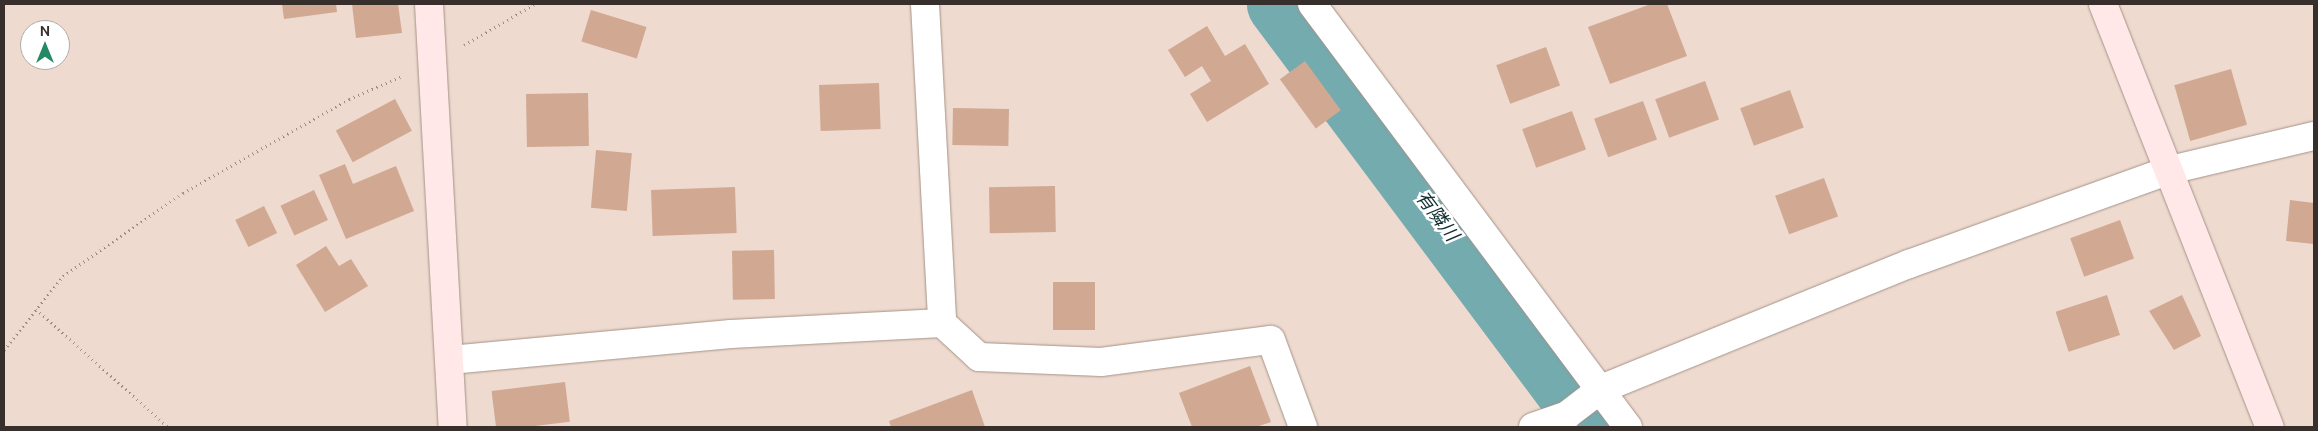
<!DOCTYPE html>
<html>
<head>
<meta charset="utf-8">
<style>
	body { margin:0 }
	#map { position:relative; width:2318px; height:431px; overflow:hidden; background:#eedacf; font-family:Ubuntu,"Noto Sans JP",sans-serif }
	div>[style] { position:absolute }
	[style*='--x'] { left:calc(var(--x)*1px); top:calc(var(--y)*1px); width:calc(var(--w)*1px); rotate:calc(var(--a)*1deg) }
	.river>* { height:65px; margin:-32.5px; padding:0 32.5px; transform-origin:32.5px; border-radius:32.5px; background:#73abaf }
	.building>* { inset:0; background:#d1a891; transform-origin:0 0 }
	.path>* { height:3px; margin-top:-1.5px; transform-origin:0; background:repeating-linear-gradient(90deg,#9b8d85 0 1px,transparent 0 5px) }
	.roads { filter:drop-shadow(0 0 1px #a69388) drop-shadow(0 0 1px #a69388) }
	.street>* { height:28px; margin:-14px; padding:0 14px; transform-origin:14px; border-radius:14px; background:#fff }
	.secondary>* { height:28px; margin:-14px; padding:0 14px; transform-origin:14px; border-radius:14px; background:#ffe8e7 }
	span { translate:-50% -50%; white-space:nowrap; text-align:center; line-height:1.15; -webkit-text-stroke:5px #fff; paint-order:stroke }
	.water-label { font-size:19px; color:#122f31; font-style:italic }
	.frame { position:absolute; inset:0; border:5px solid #372f2b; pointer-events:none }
	.north { position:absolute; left:20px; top:20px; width:50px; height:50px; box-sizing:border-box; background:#fff; border:1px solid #afacaa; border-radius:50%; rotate:0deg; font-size:14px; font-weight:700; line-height:20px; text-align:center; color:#372f2b }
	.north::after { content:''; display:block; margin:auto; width:18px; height:22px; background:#248964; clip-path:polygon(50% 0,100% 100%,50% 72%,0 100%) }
</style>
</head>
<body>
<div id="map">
	<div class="river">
		<div style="--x:1279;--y:4;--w:528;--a:53.24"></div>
	</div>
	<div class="building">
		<div style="clip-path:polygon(282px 4px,336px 4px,337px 12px,284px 19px)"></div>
		<div style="clip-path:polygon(352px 4px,398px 4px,402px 33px,356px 38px)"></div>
		<div style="clip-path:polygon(1651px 4px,1667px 4px,1687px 56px,1610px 84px,1588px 27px)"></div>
		<div style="left:591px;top:10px;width:58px;height:33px;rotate:17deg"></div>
		<div style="clip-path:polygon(1207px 26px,1225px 56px,1245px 44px,1269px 84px,1207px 122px,1190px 94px,1211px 81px,1202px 66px,1185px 77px,1168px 50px)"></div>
		<div style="left:1546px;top:47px;width:41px;height:53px;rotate:70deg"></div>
		<div style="left:1305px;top:61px;width:61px;height:31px;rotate:54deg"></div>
		<div style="left:2231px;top:69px;width:58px;height:59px;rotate:74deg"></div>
		<div style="left:1705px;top:81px;width:41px;height:53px;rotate:70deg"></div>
		<div style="left:879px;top:83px;width:46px;height:60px;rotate:88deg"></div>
		<div style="left:1790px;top:90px;width:40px;height:53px;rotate:70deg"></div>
		<div style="left:588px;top:93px;width:53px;height:62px;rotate:89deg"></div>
		<div style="left:395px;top:99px;width:36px;height:67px;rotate:62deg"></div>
		<div style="left:1643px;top:101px;width:41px;height:52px;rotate:70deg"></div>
		<div style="left:953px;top:108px;width:56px;height:37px;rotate:1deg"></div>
		<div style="left:1572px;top:111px;width:41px;height:53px;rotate:70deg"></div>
		<div style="left:596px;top:150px;width:36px;height:58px;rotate:5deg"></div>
		<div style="clip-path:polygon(345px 164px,353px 184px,396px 166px,414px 211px,346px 239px,319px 175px)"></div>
		<div style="left:1824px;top:178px;width:41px;height:52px;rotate:70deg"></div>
		<div style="left:1055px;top:186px;width:46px;height:66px;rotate:89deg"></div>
		<div style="left:735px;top:187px;width:46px;height:84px;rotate:88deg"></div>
		<div style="left:314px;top:190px;width:33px;height:37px;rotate:65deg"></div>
		<div style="clip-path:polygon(2290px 200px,2314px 203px,2314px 244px,2286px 241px)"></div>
		<div style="left:264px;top:206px;width:30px;height:32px;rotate:64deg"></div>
		<div style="left:2120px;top:220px;width:41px;height:53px;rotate:70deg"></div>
		<div style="clip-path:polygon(326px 246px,339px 266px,351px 259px,368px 286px,325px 312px,296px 265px)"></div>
		<div style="left:774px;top:250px;width:49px;height:42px;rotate:89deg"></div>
		<div style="left:1053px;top:282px;width:42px;height:48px"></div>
		<div style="left:2107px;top:295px;width:42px;height:54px;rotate:72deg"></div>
		<div style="clip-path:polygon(2182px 295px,2201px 336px,2174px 350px,2149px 311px)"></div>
		<div style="clip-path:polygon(1250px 366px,1271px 422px,1256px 427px,1192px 427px,1179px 393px)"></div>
		<div style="left:565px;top:382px;width:40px;height:74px;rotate:83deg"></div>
		<div style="clip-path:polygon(972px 390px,985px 427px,891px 427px,889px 421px)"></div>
	</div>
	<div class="path">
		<div style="--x:464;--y:45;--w:82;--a:-30"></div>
		<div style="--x:36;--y:309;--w:177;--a:41.8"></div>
		<div style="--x:4;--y:350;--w:95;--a:-51.4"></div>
		<div style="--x:63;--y:276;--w:146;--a:-34.7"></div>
		<div style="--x:183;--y:193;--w:191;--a:-29.5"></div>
		<div style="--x:349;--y:99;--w:56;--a:-23.3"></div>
	</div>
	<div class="roads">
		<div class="street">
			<div style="--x:925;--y:4;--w:319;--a:86.9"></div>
			<div style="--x:1312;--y:4;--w:528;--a:53.24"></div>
			<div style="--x:450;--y:360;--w:282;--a:-5.3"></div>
			<div style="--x:731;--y:334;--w:211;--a:-3"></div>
			<div style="--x:942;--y:323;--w:50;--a:42.6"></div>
			<div style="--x:979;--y:357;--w:122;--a:2.3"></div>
			<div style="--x:1101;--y:362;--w:171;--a:-7.4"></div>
			<div style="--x:1271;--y:340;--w:93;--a:69.8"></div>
			<div style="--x:1533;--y:427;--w:36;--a:-19"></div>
			<div style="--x:1567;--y:415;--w:43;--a:-37.4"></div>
			<div style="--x:1601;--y:389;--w:332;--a:-22.1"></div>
			<div style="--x:1909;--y:264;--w:277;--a:-19.8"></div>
			<div style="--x:2170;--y:170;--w:148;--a:-13.3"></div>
		</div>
		<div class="secondary">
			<div style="--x:429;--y:4;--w:424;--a:86.8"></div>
			<div style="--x:2103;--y:4;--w:455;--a:68.5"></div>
		</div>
	</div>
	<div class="water-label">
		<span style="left:1437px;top:216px;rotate:53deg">有隣川</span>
	</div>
	<div class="frame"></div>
	<div class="north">N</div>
</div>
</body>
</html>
